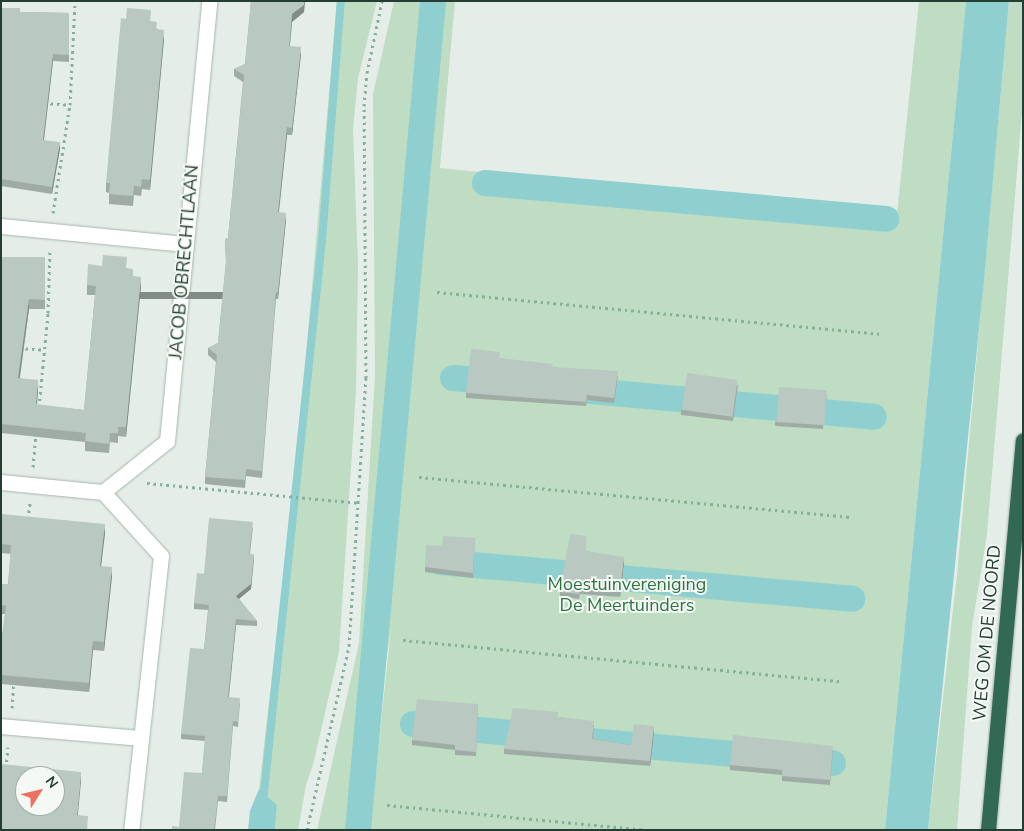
<!DOCTYPE html>
<html>
<head>
<meta charset="utf-8">
<style>
	body { margin:0 }
	#map { position:relative; width:1024px; height:831px; overflow:hidden; background:#e4ede8; font-family:"Nunito Sans",sans-serif }
	div>[style] { position:absolute }
	[style*='--x'] { left:calc(var(--x)*1px); top:calc(var(--y)*1px); width:calc(var(--w)*1px); rotate:calc(var(--a)*1deg) }
	.green>* { inset:0; background:#beddc2 }
	.water>* { inset:0; background:#8fcfd0 }
	.stream>* { height:8px; margin:-4px; padding:0 4px; transform-origin:4px; border-radius:4px; background:#8fcfd0 }
	.canal>* { height:26px; margin:-13px; padding:0 13px; transform-origin:13px; border-radius:13px; background:#8fcfd0 }
	.path>* { height:3px; margin-top:-1.5px; transform-origin:0; background:repeating-linear-gradient(90deg,#86af9c 0 2.5px,transparent 0 6.5px) }
	.roads { filter:drop-shadow(0 0 1px #a7b5ae) drop-shadow(0 0 1px #a7b5ae) }
	.street>* { height:15px; margin:-7.5px; padding:0 7.5px; transform-origin:7.5px; border-radius:7.5px; background:#fff }
	.highway>* { height:15px; margin:-7.5px; padding:0 7.5px; transform-origin:7.5px; border-radius:7.5px; background:#316955 }
	.wall>* { inset:0; background:#9faca5 }
	.shaded-wall>* { inset:0; background:#828c86; transform-origin:0 0 }
	.building>* { inset:0; background:#b9c8c0; transform-origin:0 0 }
	span { translate:-50% -50%; white-space:nowrap; text-align:center; line-height:1.15; -webkit-text-stroke:4px #f5f9f6; paint-order:stroke }
	.street-label { font-size:18px; color:#243e33 }
	.park-label { font-size:18px; color:#2f7440 }
	.frame { position:absolute; inset:0; border:2px solid #243e33; pointer-events:none }
	.north { position:absolute; left:15px; top:766px; width:50px; height:50px; box-sizing:border-box; background:#f5f9f6; border:1px solid #a1aea8; border-radius:50%; rotate:54deg; font-size:14px; font-weight:700; line-height:20px; text-align:center; color:#243e33 }
	.north::after { content:''; display:block; margin:auto; width:18px; height:22px; background:#ed7062; clip-path:polygon(50% 0,100% 100%,50% 72%,0 100%) }
</style>
</head>
<body>
<div id="map">
	<div class="green">
		<div style="clip-path:polygon(337px 1px,377px 1px,358px 78px,353px 129px,358px 266px,356px 390px,339px 652px,313px 765px,306px 785px,298px 830px,275px 830px,277px 805px,259px 789px,298px 447px)"></div>
		<div style="clip-path:polygon(394px 1px,455px 1px,440px 168px,897px 214px,919px 1px,966px 1px,885px 830px,370px 830px,391px 627px,362px 830px,317px 830px,359px 643px,375px 376px,373px 94px)"></div>
		<div style="clip-path:polygon(1009px 1px,1023px 1px,1023px 99px,987px 534px,972px 627px,957px 830px,928px 830px,957px 575px)"></div>
	</div>
	<div class="water">
		<div style="clip-path:polygon(966px 1px,1009px 1px,984px 280px,928px 830px,885px 830px)"></div>
		<div style="clip-path:polygon(259px 789px,277px 805px,275px 830px,248px 830px,250px 811px)"></div>
	</div>
	<div class="stream">
		<div style="--x:263;--y:802;--w:565;--a:-84.01"></div>
		<div style="--x:322;--y:240;--w:240;--a:-85.5"></div>
	</div>
	<div class="canal">
		<div style="--x:485;--y:183;--w:403;--a:5.1"></div>
		<div style="--x:453;--y:378;--w:49;--a:4.7"></div>
		<div style="--x:580;--y:390;--w:295;--a:5.2"></div>
		<div style="--x:440;--y:562;--w:414;--a:5.1"></div>
		<div style="--x:413;--y:724;--w:132;--a:5.2"></div>
		<div style="--x:590;--y:741;--w:244;--a:5.2"></div>
		<div style="--x:358;--y:830;--w:832;--a:-84.83"></div>
	</div>
	<div class="path">
		<div style="--x:44;--y:103;--w:26;--a:4"></div>
		<div style="--x:53;--y:213;--w:109;--a:-81.1"></div>
		<div style="--x:70;--y:105;--w:104;--a:-87.2"></div>
		<div style="--x:437;--y:292;--w:444;--a:5.4"></div>
		<div style="--x:19;--y:348;--w:26;--a:4"></div>
		<div style="--x:39;--y:407;--w:94;--a:-84.5"></div>
		<div style="--x:48;--y:313;--w:64;--a:-88.2"></div>
		<div style="--x:33;--y:467;--w:34;--a:-85"></div>
		<div style="--x:419;--y:477;--w:436;--a:5.3"></div>
		<div style="--x:147;--y:483;--w:211;--a:5.4"></div>
		<div style="--x:28;--y:519;--w:16;--a:-83"></div>
		<div style="--x:403;--y:640;--w:439;--a:5.4"></div>
		<div style="--x:12;--y:708;--w:26;--a:-86"></div>
		<div style="--x:6;--y:768;--w:21;--a:-85"></div>
		<div style="--x:387;--y:805;--w:262;--a:5.5"></div>
		<div style="--x:307;--y:830;--w:189;--a:-77.1"></div>
		<div style="--x:349;--y:646;--w:269;--a:-86.4"></div>
		<div style="--x:366;--y:378;--w:272;--a:-90.4"></div>
		<div style="--x:364;--y:106;--w:33;--a:-85"></div>
		<div style="--x:367;--y:73;--w:74;--a:-78.2"></div>
	</div>
	<div class="roads">
		<div class="street">
			<div style="--x:1;--y:226;--w:185;--a:5.6"></div>
			<div style="--x:1;--y:482;--w:102;--a:5.6"></div>
			<div style="--x:103;--y:492;--w:82;--a:-38.6"></div>
			<div style="--x:167;--y:441;--w:442;--a:-84.5"></div>
			<div style="--x:103;--y:492;--w:86;--a:47.8"></div>
			<div style="--x:161;--y:556;--w:276;--a:96.2"></div>
			<div style="--x:1;--y:726;--w:140;--a:4.9"></div>
		</div>
		<div class="highway">
			<div style="--x:988;--y:830;--w:391;--a:-84.9"></div>
		</div>
	</div>
	<div class="wall">
		<div style="clip-path:polygon(251px 1px,305px 1px,304px 12px,292px 22px,290px 46px,301px 54px,292px 135px,287px 135px,279px 212px,286px 220px,278px 299px,276px 299px,262px 478px,246px 476px,245px 488px,205px 484px,205px 477px,216px 362px,208px 355px,208px 348px,218px 343px,226px 263px,225px 239px,228px 238px,243px 82px,234px 76px,234px 69px,245px 64px)"></div>
		<div style="clip-path:polygon(1px 8px,20px 12px,69px 13px,69px 62px,53px 61px,44px 140px,60px 149px,52px 194px,1px 186px)"></div>
		<div style="clip-path:polygon(150px 21px,157px 29px,164px 39px,150px 190px,142px 189px,141px 196px,134px 195px,133px 206px,109px 204px,109px 193px,106px 192px,106px 183px)"></div>
		<div style="clip-path:polygon(1px 257px,45px 257px,45px 309px,29px 309px,20px 378px,38px 389px,37px 405px,84px 410px,95px 295px,87px 295px,87px 285px,102px 266px,127px 268px,141px 286px,126px 437px,118px 436px,118px 443px,110px 442px,109px 453px,85px 451px,85px 442px,1px 433px)"></div>
		<div style="clip-path:polygon(500px 358px,552px 367px,618px 376px,614px 403px,587px 400px,586px 406px,466px 398px,466px 393px)"></div>
		<div style="clip-path:polygon(738px 385px,733px 421px,681px 415px,681px 410px)"></div>
		<div style="clip-path:polygon(827px 395px,823px 429px,775px 426px,775px 422px)"></div>
		<div style="clip-path:polygon(1px 514px,105px 533px,101px 566px,112px 576px,104px 651px,93px 650px,89px 692px,1px 684px,1px 646px,5px 614px,1px 614px,1px 584px,8px 584px,11px 554px,1px 553px)"></div>
		<div style="clip-path:polygon(253px 527px,250px 554px,254px 560px,251px 589px,239px 599px,257px 621px,257px 626px,236px 625px,229px 697px,240px 703px,238px 727px,233px 726px,227px 802px,218px 801px,215px 830px,172px 830px,179px 827px,202px 773px,205px 741px,181px 739px,181px 734px,204px 649px,208px 610px,194px 609px,194px 603px,204px 574px)"></div>
		<div style="clip-path:polygon(475px 538px,473px 578px,425px 572px,425px 567px,442px 546px)"></div>
		<div style="clip-path:polygon(586px 551px,624px 562px,620px 597px,580px 594px,579px 599px,560px 596px,560px 592px)"></div>
		<div style="clip-path:polygon(478px 704px,476px 756px,455px 755px,455px 750px,412px 745px,412px 740px)"></div>
		<div style="clip-path:polygon(558px 717px,594px 725px,593px 739px,631px 745px,654px 731px,650px 766px,504px 754px,504px 749px)"></div>
		<div style="clip-path:polygon(833px 750px,830px 785px,782px 781px,782px 775px,730px 770px,730px 765px)"></div>
	</div>
	<div class="shaded-wall">
		<div style="clip-path:polygon(304px 1px,305px 1px,304px 12px,292px 22px,289px 53px,292px 14px)"></div>
		<div style="clip-path:polygon(164px 30px,164px 39px,150px 190px,150px 180px)"></div>
		<div style="clip-path:polygon(301px 47px,301px 54px,292px 135px,292px 128px)"></div>
		<div style="clip-path:polygon(53px 54px,53px 61px,43px 147px,43px 140px)"></div>
		<div style="clip-path:polygon(287px 127px,287px 135px,278px 219px,278px 212px)"></div>
		<div style="clip-path:polygon(60px 142px,60px 149px,52px 194px,52px 187px)"></div>
		<div style="clip-path:polygon(286px 213px,286px 220px,278px 299px,278px 292px)"></div>
		<div style="clip-path:polygon(141px 277px,141px 286px,126px 437px,126px 427px)"></div>
		<div style="left:276px;top:292px;width:7px;height:180px;rotate:90deg"></div>
		<div style="clip-path:polygon(29px 299px,29px 309px,18px 388px,18px 378px)"></div>
		<div style="clip-path:polygon(38px 380px,38px 389px,36px 414px,36px 404px)"></div>
		<div style="clip-path:polygon(105px 524px,105px 533px,100px 575px,100px 566px)"></div>
		<div style="clip-path:polygon(254px 554px,251px 589px,236px 601px,236px 596px)"></div>
		<div style="clip-path:polygon(624px 557px,624px 562px,620px 597px,620px 592px)"></div>
		<div style="clip-path:polygon(112px 567px,112px 576px,104px 651px,104px 642px)"></div>
		<div style="clip-path:polygon(236px 619px,236px 625px,228px 702px,228px 697px)"></div>
		<div style="clip-path:polygon(93px 641px,93px 650px,89px 692px,89px 683px)"></div>
		<div style="clip-path:polygon(654px 726px,654px 731px,650px 766px,650px 761px)"></div>
		<div style="clip-path:polygon(81px 772px,81px 781px,77px 824px,77px 815px)"></div>
	</div>
	<div class="building">
		<div style="clip-path:polygon(251px 1px,304px 1px,304px 5px,292px 14px,289px 46px,301px 47px,292px 128px,287px 127px,278px 212px,286px 213px,278px 292px,276px 292px,262px 471px,246px 469px,245px 480px,205px 477px,217px 355px,208px 348px,218px 343px,226px 260px,225px 239px,228px 238px,244px 75px,234px 69px,245px 64px)"></div>
		<div style="clip-path:polygon(1px 8px,20px 8px,20px 12px,69px 13px,69px 55px,53px 54px,43px 140px,60px 142px,52px 187px,1px 179px)"></div>
		<div style="clip-path:polygon(127px 8px,151px 10px,150px 21px,157px 22px,156px 29px,164px 30px,150px 180px,142px 179px,141px 187px,134px 186px,133px 196px,109px 194px,110px 183px,106px 183px,121px 18px,126px 19px)"></div>
		<div style="clip-path:polygon(103px 255px,127px 257px,126px 268px,133px 269px,133px 276px,141px 277px,126px 427px,118px 427px,118px 433px,110px 433px,109px 444px,85px 441px,86px 433px,1px 424px,1px 257px,45px 257px,45px 300px,29px 299px,18px 378px,38px 380px,36px 404px,84px 410px,96px 286px,87px 285px,88px 264px,102px 266px)"></div>
		<div style="clip-path:polygon(471px 349px,500px 352px,499px 358px,553px 364px,552px 367px,618px 371px,614px 398px,587px 395px,586px 402px,466px 393px)"></div>
		<div style="left:687px;top:373px;width:51px;height:37px;rotate:8deg"></div>
		<div style="left:779px;top:387px;width:48px;height:35px;rotate:4deg"></div>
		<div style="clip-path:polygon(1px 514px,105px 524px,100px 566px,112px 567px,105px 631px,104px 642px,93px 641px,89px 683px,1px 675px,1px 646px,6px 606px,1px 605px,1px 584px,8px 584px,11px 545px,1px 544px)"></div>
		<div style="clip-path:polygon(209px 518px,253px 522px,249px 554px,254px 554px,251px 584px,236px 596px,257px 621px,236px 619px,228px 697px,240px 698px,238px 722px,233px 721px,227px 796px,218px 796px,214px 830px,172px 830px,172px 826px,179px 827px,184px 772px,202px 773px,205px 736px,181px 734px,190px 648px,204px 649px,209px 605px,194px 603px,197px 573px,204px 574px)"></div>
		<div style="clip-path:polygon(570px 534px,586px 536px,586px 551px,624px 557px,620px 592px,580px 589px,579px 594px,560px 592px)"></div>
		<div style="clip-path:polygon(443px 536px,475px 538px,473px 573px,425px 567px,426px 545px,442px 546px)"></div>
		<div style="clip-path:polygon(417px 699px,478px 704px,476px 752px,455px 750px,455px 745px,412px 740px)"></div>
		<div style="clip-path:polygon(513px 708px,558px 712px,558px 717px,594px 721px,592px 739px,631px 745px,634px 724px,654px 726px,650px 761px,504px 749px)"></div>
		<div style="clip-path:polygon(733px 735px,833px 746px,830px 780px,782px 776px,782px 770px,730px 765px)"></div>
		<div style="clip-path:polygon(evenodd,1px 764px,81px 772px,77px 815px,88px 816px,87px 830px,1px 830px,1px 764px,25px 776px,55px 776px,55px 806px,25px 806px,25px 776px)"></div>
	</div>
	<div class="street-label">
		<span style="left:184px;top:262px;rotate:-85deg">JACOB OBRECHTLAAN</span>
		<span style="left:987px;top:633px;rotate:-85deg">WEG OM DE NOORD</span>
	</div>
	<div class="park-label">
		<span style="left:627px;top:595px">Moestuinvereniging<br>De Meertuinders</span>
	</div>
	<div class="frame"></div>
	<div class="north">N</div>
</div>
</body>
</html>
